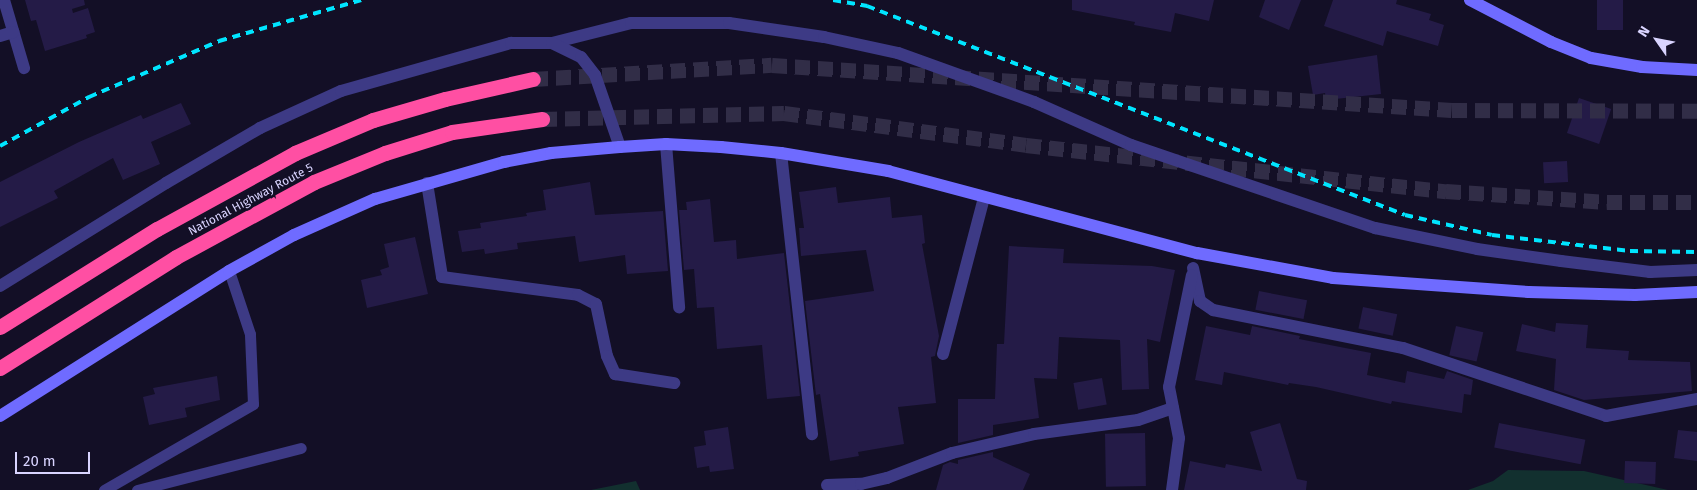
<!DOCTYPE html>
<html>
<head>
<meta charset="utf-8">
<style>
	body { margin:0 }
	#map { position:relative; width:1697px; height:490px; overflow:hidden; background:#130f26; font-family:"Fira Sans",sans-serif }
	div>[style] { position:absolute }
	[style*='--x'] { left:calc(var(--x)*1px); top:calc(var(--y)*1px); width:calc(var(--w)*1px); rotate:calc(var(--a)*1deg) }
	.green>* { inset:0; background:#12302f }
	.building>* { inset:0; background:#241b47; transform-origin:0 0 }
	.highway-tunnel>* { height:15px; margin-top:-7.5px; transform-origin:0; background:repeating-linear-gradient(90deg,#312d47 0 15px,transparent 0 23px) }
	.lane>* { height:11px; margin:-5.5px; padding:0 5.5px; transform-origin:5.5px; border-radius:5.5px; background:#3d3a85 }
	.street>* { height:12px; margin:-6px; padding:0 6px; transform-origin:6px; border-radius:6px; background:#3d3a85 }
	.secondary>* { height:12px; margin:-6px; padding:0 6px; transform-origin:6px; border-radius:6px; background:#6f6bff }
	.highway>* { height:15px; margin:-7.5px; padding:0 7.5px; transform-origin:7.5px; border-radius:7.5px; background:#ff4fa3 }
	.rail>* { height:4px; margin-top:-2px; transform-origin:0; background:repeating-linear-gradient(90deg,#00e5ff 0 8px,transparent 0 14px) }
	span { translate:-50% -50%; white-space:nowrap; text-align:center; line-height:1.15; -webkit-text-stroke:5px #130f26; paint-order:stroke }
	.street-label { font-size:12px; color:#d9d4ff }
	.north { position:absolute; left:1632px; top:15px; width:50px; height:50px; -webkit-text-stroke:4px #130f26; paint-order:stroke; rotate:303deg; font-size:14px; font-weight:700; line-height:20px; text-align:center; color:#d9d4ff }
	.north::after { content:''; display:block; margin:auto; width:18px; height:22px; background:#d9d4ff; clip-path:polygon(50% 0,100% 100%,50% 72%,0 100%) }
	.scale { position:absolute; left:15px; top:452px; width:75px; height:22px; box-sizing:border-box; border:2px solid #d9d4ff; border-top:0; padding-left:6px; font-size:15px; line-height:18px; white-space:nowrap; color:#d9d4ff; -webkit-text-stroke:4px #130f26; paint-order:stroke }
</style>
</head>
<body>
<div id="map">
	<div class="green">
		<div style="clip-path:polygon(1508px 470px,1584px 471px,1668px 490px,1468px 490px,1493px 481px)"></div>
		<div style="clip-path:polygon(636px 481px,640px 490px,591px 490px)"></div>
	</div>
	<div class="building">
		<div style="clip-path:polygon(25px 0,84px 0,85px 5px,72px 9px,73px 13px,88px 8px,95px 32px,86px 35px,87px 38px,45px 51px,36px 20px,31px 21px)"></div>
		<div style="clip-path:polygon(1072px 0,1214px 0,1209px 21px,1175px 13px,1171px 32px,1134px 25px,1135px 22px,1072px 10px)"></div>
		<div style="clip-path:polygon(1265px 0,1301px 0,1289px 30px,1259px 17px)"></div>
		<div style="clip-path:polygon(1333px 0,1397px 0,1396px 4px,1431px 14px,1429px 20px,1444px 25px,1438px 46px,1387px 31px,1383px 46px,1324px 26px)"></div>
		<div style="left:1597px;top:0;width:26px;height:30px"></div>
		<div style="clip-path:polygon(1377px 55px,1381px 94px,1326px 100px,1325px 93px,1313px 95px,1308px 66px)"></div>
		<div style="left:1579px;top:98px;width:34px;height:37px;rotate:19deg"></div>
		<div style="clip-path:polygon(181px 103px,191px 124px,151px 142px,160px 164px,123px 180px,113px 158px,54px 191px,58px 198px,0 227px,0 182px,79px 142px,141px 115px,143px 119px)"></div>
		<div style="left:1567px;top:161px;width:21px;height:24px;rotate:87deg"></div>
		<div style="clip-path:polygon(590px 182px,595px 215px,663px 211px,668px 271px,627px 274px,625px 255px,579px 262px,575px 236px,517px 243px,518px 249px,485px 254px,484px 249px,462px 252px,458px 231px,481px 228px,480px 223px,527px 216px,526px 213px,546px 210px,543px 190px)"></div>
		<div style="clip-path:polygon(836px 187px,838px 203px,890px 197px,892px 218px,922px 215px,925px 243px,922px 244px,939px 336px,935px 356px,931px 357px,936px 403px,898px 407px,904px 444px,858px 452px,859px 456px,830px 461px,820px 394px,816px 395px,805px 301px,874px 291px,866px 250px,801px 256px,799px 228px,804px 228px,799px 192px)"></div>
		<div style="clip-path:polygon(710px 199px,714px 242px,736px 240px,737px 259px,784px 253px,800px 396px,767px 399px,762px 345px,717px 349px,714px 307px,697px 308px,694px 269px,684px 270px,679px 210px,687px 210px,686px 202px)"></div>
		<div style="clip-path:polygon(415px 237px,428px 294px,367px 308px,361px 280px,382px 275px,380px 270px,389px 267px,384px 244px)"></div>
		<div style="clip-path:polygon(1009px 246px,1064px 249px,1063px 263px,1152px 266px,1175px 270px,1160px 342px,1147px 339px,1149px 389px,1122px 390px,1120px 340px,1059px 337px,1057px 379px,1034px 378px,1039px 418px,993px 425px,993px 435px,958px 443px,958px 399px,995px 399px,997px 344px,1004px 344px)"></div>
		<div style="left:1259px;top:291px;width:49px;height:19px;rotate:11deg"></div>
		<div style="left:1363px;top:307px;width:35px;height:22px;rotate:12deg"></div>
		<div style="clip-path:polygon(1556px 323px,1588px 325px,1586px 348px,1629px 351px,1628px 360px,1690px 362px,1692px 391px,1584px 400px,1554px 390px,1556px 359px,1516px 351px,1522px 324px,1555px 332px)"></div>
		<div style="clip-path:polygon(1206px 326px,1250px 335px,1252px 326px,1300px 336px,1299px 339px,1371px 353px,1367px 375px,1405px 383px,1407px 371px,1444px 379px,1447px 371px,1473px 380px,1471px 395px,1464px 394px,1462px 413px,1392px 401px,1391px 404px,1316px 387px,1289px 383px,1288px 385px,1224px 372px,1222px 385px,1195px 380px)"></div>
		<div style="left:1456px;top:326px;width:28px;height:30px;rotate:13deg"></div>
		<div style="clip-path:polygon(217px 376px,220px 400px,185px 408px,187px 417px,149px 425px,143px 397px,155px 394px,153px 388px)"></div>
		<div style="left:1102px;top:378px;width:27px;height:29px;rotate:80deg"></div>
		<div style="clip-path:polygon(1280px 423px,1297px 479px,1307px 481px,1306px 490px,1184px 490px,1190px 461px,1225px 468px,1226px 464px,1262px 471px,1250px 432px)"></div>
		<div style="left:1499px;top:423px;width:88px;height:25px;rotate:11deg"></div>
		<div style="clip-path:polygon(728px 427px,734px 469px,710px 472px,709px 466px,697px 468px,694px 447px,706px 445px,704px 431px)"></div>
		<div style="clip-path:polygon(1678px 430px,1697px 432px,1697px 461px,1674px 458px)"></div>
		<div style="left:1145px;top:433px;width:53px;height:40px;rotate:89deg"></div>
		<div style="clip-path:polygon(993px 452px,993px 457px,1030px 474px,1023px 490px,936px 490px,943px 465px,950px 462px,958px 464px,958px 460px)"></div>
		<div style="left:1625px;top:461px;width:31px;height:22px;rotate:2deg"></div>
	</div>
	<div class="highway-tunnel">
		<div style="--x:533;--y:79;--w:239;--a:-3.4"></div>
		<div style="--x:772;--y:65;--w:681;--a:3.79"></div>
		<div style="--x:1452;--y:110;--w:245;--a:0.2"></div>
		<div style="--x:542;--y:119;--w:242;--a:-1.4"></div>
		<div style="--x:784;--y:113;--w:244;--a:7.5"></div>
		<div style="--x:1026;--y:145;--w:423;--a:6.3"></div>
		<div style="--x:1446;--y:191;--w:161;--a:3.9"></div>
		<div style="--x:1607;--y:202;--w:90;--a:0"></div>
	</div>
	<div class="lane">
		<div style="--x:104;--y:490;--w:172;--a:-30"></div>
		<div style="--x:253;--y:404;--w:70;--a:-92.5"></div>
		<div style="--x:250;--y:334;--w:66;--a:-108.4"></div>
		<div style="--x:137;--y:490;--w:169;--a:-14.4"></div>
	</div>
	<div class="street">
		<div style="--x:4;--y:0;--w:71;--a:73.6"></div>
		<div style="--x:0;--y:36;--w:14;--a:-17"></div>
		<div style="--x:552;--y:43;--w:81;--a:-14.2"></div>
		<div style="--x:631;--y:23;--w:98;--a:0"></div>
		<div style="--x:729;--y:23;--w:96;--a:8.4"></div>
		<div style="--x:824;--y:37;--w:76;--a:12.2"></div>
		<div style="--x:898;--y:53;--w:145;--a:19.8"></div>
		<div style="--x:1034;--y:102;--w:106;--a:23.9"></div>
		<div style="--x:1131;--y:145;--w:258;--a:18.8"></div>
		<div style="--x:1375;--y:228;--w:104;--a:11.6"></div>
		<div style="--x:1477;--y:249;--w:85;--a:8.1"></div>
		<div style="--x:1561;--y:261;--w:90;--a:7"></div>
		<div style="--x:1650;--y:272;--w:47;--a:-2.4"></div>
		<div style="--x:666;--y:144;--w:164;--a:85.4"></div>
		<div style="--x:781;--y:153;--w:283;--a:83.7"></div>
		<div style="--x:427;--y:183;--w:95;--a:80.9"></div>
		<div style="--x:442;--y:277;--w:137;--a:7.5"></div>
		<div style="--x:578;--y:295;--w:20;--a:27"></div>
		<div style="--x:596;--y:304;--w:53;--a:78.1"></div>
		<div style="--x:607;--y:356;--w:20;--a:66"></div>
		<div style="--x:615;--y:374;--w:60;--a:8.7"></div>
		<div style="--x:1193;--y:268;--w:34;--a:78"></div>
		<div style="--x:1200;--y:301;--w:16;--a:35"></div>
		<div style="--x:1213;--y:310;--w:194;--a:11.3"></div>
		<div style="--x:1403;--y:348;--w:214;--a:18.5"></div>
		<div style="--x:1606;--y:416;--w:93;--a:-10.6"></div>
		<div style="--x:0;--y:286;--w:195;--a:-31.8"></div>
		<div style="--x:166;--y:183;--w:109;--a:-30.3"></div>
		<div style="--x:260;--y:128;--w:89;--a:-24.6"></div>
		<div style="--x:341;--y:91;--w:177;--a:-15.8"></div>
		<div style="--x:511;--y:43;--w:41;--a:0"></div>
		<div style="--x:552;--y:43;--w:32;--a:26"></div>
		<div style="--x:581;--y:57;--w:23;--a:52"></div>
		<div style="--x:595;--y:75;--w:76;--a:70.9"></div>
		<div style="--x:943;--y:354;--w:161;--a:-75.3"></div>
		<div style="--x:827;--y:485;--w:34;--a:-2"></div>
		<div style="--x:861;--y:484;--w:27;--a:-13"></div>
		<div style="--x:887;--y:478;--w:70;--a:-21"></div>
		<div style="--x:952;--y:453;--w:84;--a:-13"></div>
		<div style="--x:1034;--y:434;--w:105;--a:-7.7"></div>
		<div style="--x:1138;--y:420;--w:37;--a:-19"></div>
		<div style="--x:1172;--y:490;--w:52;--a:-82.3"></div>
		<div style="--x:1179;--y:438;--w:52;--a:-101.1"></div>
		<div style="--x:1169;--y:387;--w:114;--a:-78.4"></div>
	</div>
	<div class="secondary">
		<div style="--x:1470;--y:0;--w:91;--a:27.4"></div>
		<div style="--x:1551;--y:42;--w:43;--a:21.8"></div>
		<div style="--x:1591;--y:58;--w:52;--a:10"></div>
		<div style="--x:1642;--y:67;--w:55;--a:3.1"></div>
		<div style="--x:0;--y:416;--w:271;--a:-32.3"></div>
		<div style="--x:229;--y:271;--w:74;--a:-29"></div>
		<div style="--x:294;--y:235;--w:89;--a:-24"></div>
		<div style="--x:375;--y:199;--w:134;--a:-16"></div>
		<div style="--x:504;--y:162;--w:48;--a:-10.8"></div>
		<div style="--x:551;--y:153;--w:69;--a:-5"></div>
		<div style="--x:620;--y:147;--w:46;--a:-3.7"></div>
		<div style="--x:666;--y:144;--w:55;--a:3.1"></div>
		<div style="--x:721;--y:147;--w:60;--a:5.7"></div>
		<div style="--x:781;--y:153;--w:109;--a:9.5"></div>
		<div style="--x:888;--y:171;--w:320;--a:14.9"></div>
		<div style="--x:1197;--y:253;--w:138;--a:10.4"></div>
		<div style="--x:1333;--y:278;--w:196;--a:4.1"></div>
		<div style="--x:1529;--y:292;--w:106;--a:1.6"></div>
		<div style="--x:1635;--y:295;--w:62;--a:-2.8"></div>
	</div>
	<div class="highway">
		<div style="--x:0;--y:327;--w:185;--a:-32"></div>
		<div style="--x:157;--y:229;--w:158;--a:-28.8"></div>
		<div style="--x:295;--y:153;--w:85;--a:-22.9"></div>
		<div style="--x:373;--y:120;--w:75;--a:-16.3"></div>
		<div style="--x:445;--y:99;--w:90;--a:-12.8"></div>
		<div style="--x:0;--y:368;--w:208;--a:-32.2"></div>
		<div style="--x:176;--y:257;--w:157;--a:-28.5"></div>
		<div style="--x:314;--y:182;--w:77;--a:-22.2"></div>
		<div style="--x:385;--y:153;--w:70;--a:-17.4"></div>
		<div style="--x:452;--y:132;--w:91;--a:-8.2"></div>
	</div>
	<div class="rail">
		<div style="--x:833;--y:0;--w:35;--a:10"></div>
		<div style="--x:867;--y:6;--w:577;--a:21.23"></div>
		<div style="--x:1405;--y:215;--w:89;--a:12.9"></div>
		<div style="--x:1492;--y:235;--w:139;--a:6.6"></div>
		<div style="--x:1630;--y:251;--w:67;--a:0.9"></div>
		<div style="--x:0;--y:146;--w:102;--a:-28.8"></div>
		<div style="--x:89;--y:97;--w:142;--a:-23.3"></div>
		<div style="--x:219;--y:41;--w:148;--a:-16.1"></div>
	</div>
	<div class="street-label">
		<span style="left:251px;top:200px;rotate:-28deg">National Highway Route 5</span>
	</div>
	<div class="north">N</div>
	<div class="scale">20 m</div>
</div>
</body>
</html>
